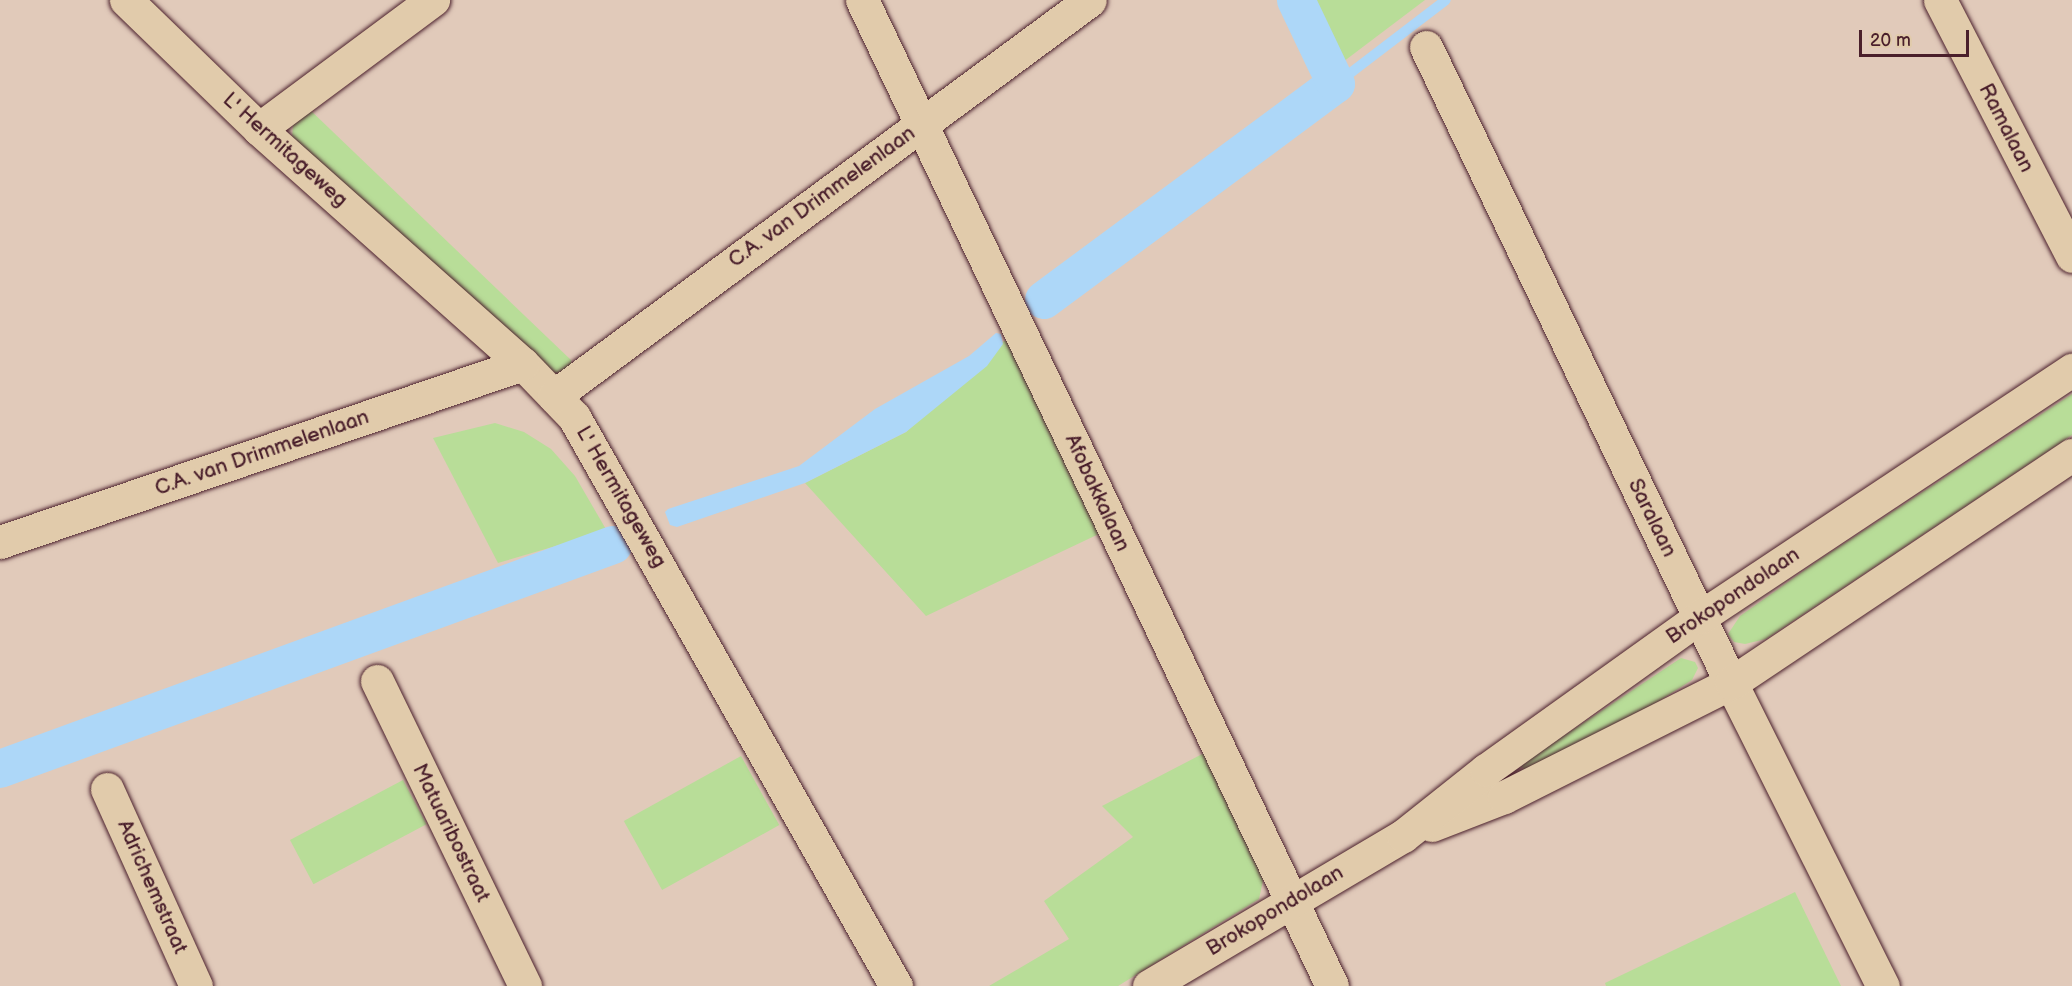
<!DOCTYPE html>
<html>
<head>
<meta charset="utf-8">
<style>
	body { margin:0 }
	#map { position:relative; width:2072px; height:986px; overflow:hidden; background:#e1caba; font-family:"Balsamiq Sans",sans-serif }
	div>[style] { position:absolute }
	[style*='--x'] { left:calc(var(--x)*1px); top:calc(var(--y)*1px); width:calc(var(--w)*1px); rotate:calc(var(--a)*1deg) }
	.green>* { inset:0; background:#b8dd98; transform-origin:0 0 }
	.water>* { inset:0; background:#add7f8 }
	.stream>* { height:10px; margin:-5px; padding:0 5px; transform-origin:5px; border-radius:5px; background:#add7f8 }
	.canal>* { height:38px; margin:-19px; padding:0 19px; transform-origin:19px; border-radius:19px; background:#add7f8 }
	.roads { filter:drop-shadow(0 0 2px #4a1f2b) drop-shadow(0 0 2px #4a1f2b) }
	.street>* { height:33px; margin:-16.5px; padding:0 16.5px; transform-origin:16.5px; border-radius:16.5px; background:#e1cbab }
	span { translate:-50% -50%; white-space:nowrap; text-align:center; line-height:1.15; -webkit-text-stroke:5px #e1cbab; paint-order:stroke }
	.street-label { font-size:21px; color:#4a1f2b }
	.scale { position:absolute; left:1859px; top:30px; width:110px; height:27px; box-sizing:border-box; border:3px solid #4a1f2b; border-top:0; padding-left:8px; font-size:18px; line-height:21px; white-space:nowrap; color:#4a1f2b; -webkit-text-stroke:4px #e1cbab; paint-order:stroke }
</style>
</head>
<body>
<div id="map">
	<div class="green">
		<div style="clip-path:polygon(1302px 0,1425px 0,1335px 68px)"></div>
		<div style="clip-path:polygon(307px 107px,571px 360px,572px 367px,550px 376px,292px 139px,293px 125px)"></div>
		<div style="clip-path:polygon(1013px 340px,1103px 532px,926px 616px,805px 483px,906px 432px,1004px 341px)"></div>
		<div style="clip-path:polygon(2072px 394px,2072px 435px,1766px 639px,1745px 644px,1734px 642px,1728px 634px,1740px 616px,1819px 560px)"></div>
		<div style="clip-path:polygon(495px 423px,524px 432px,551px 449px,575px 476px,607px 531px,498px 563px,433px 438px)"></div>
		<div style="clip-path:polygon(1681px 658px,1695px 662px,1698px 668px,1692px 680px,1656px 703px,1525px 770px,1520px 765px)"></div>
		<div style="clip-path:polygon(1210px 750px,1264px 876px,1259px 899px,1118px 986px,989px 986px,1069px 939px,1044px 901px,1133px 837px,1102px 806px)"></div>
		<div style="left:741px;top:756px;width:79px;height:134px;rotate:61deg"></div>
		<div style="left:403px;top:780px;width:50px;height:128px;rotate:62deg"></div>
		<div style="clip-path:polygon(1795px 892px,1841px 986px,1606px 986px,1605px 983px)"></div>
	</div>
	<div class="water">
		<div style="clip-path:polygon(996px 333px,1001px 334px,1003px 344px,987px 366px,906px 432px,805px 483px,677px 527px,670px 525px,665px 512px,668px 509px,799px 466px,875px 409px,969px 356px)"></div>
	</div>
	<div class="stream">
		<div style="--x:1336;--y:84;--w:138;--a:-37.4"></div>
	</div>
	<div class="canal">
		<div style="--x:1044;--y:300;--w:363;--a:-36.5"></div>
		<div style="--x:1336;--y:84;--w:93;--a:-115.5"></div>
		<div style="--x:0;--y:769;--w:653;--a:-20.07"></div>
	</div>
	<div class="roads">
		<div class="street">
			<div style="--x:126;--y:0;--w:185;--a:44.1"></div>
			<div style="--x:259;--y:129;--w:353;--a:41.7"></div>
			<div style="--x:523;--y:364;--w:74;--a:46.1"></div>
			<div style="--x:574;--y:417;--w:654;--a:60.49"></div>
			<div style="--x:862;--y:0;--w:1092;--a:64.51"></div>
			<div style="--x:1940;--y:0;--w:288;--a:62.7"></div>
			<div style="--x:1426;--y:47;--w:705;--a:64.38"></div>
			<div style="--x:1731;--y:683;--w:339;--a:63.4"></div>
			<div style="--x:259;--y:129;--w:217;--a:-36.6"></div>
			<div style="--x:554;--y:396;--w:666;--a:-36.46"></div>
			<div style="--x:0;--y:542;--w:552;--a:-18.8"></div>
			<div style="--x:377;--y:681;--w:339;--a:64.1"></div>
			<div style="--x:107;--y:789;--w:216;--a:65.7"></div>
			<div style="--x:1432;--y:825;--w:77;--a:-21.3"></div>
			<div style="--x:1504;--y:797;--w:254;--a:-26.7"></div>
			<div style="--x:1731;--y:683;--w:410;--a:-33.8"></div>
			<div style="--x:1149;--y:986;--w:295;--a:-30.6"></div>
			<div style="--x:1403;--y:836;--w:106;--a:-38.5"></div>
			<div style="--x:1486;--y:770;--w:263;--a:-35.6"></div>
			<div style="--x:1700;--y:617;--w:447;--a:-33.6"></div>
		</div>
	</div>
	<div class="street-label">
		<span style="left:2006px;top:128px;rotate:63deg">Ramalaan</span>
		<span style="left:285px;top:150px;rotate:42deg">L' Hermitageweg</span>
		<span style="left:822px;top:197px;rotate:-36deg">C.A. van Drimmelenlaan</span>
		<span style="left:262px;top:453px;rotate:-19deg">C.A. van Drimmelenlaan</span>
		<span style="left:1097px;top:493px;rotate:65deg">Afobakkalaan</span>
		<span style="left:621px;top:497px;rotate:60deg">L' Hermitageweg</span>
		<span style="left:1652px;top:518px;rotate:64deg">Saralaan</span>
		<span style="left:1733px;top:596px;rotate:-34deg">Brokopondolaan</span>
		<span style="left:451px;top:833px;rotate:64deg">Matuaribostraat</span>
		<span style="left:152px;top:887px;rotate:66deg">Adrichemstraat</span>
		<span style="left:1275px;top:911px;rotate:-31deg">Brokopondolaan</span>
	</div>
	<div class="scale">20 m</div>
</div>
</body>
</html>
